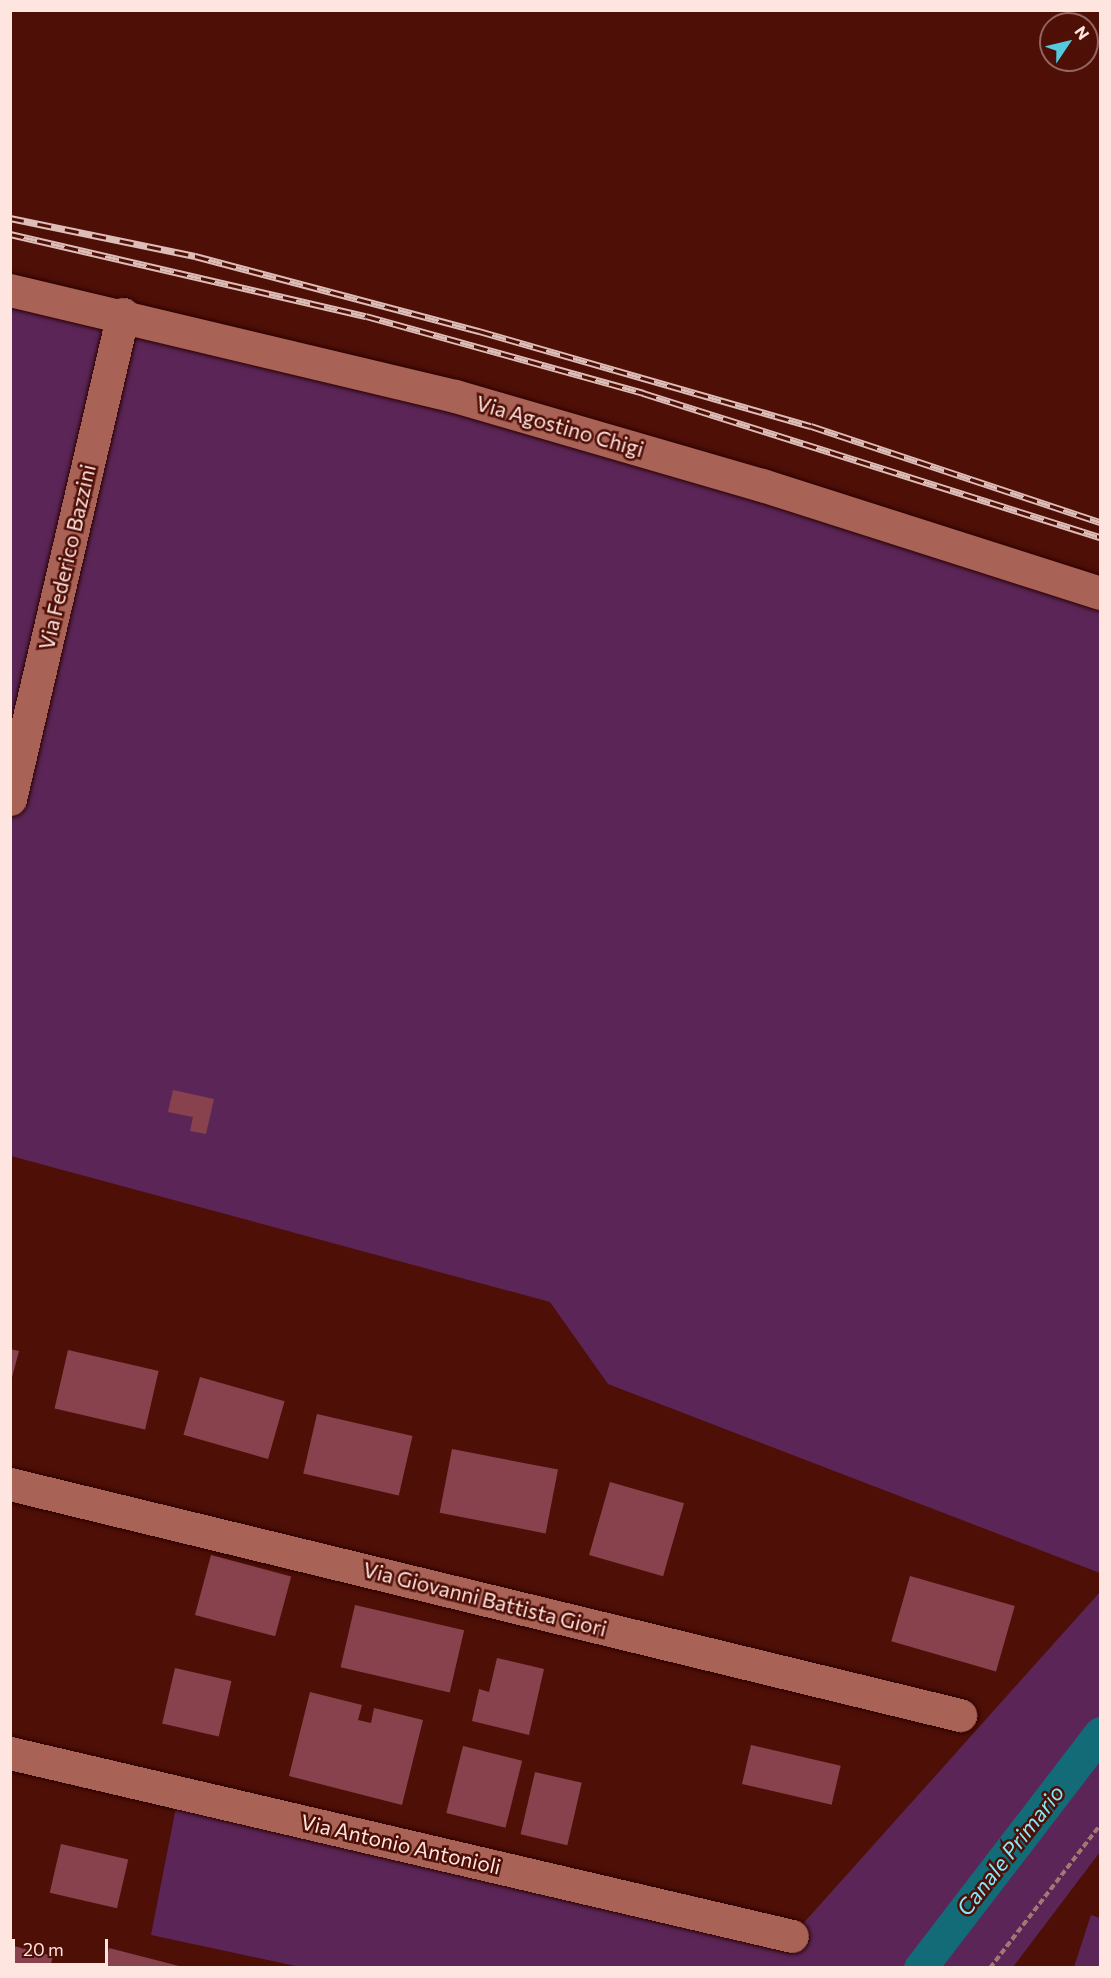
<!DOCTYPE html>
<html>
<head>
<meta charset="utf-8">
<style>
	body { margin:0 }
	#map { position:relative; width:1111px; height:1978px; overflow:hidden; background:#4e0f07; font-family:Commissioner,sans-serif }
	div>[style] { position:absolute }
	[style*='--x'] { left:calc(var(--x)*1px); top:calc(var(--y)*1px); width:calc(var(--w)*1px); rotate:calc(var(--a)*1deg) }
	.green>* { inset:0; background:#5b2657 }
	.canal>* { height:33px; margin:-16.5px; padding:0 16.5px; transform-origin:16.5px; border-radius:16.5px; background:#136b78 }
	.building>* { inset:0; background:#88424e; transform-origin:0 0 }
	.path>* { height:4px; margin-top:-2px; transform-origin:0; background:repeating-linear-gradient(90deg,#a47872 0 6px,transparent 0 9px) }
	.roads { filter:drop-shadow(0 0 2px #2c0000) drop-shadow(0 0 2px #2c0000) }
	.minor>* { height:33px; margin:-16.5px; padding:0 16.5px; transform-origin:16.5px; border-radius:16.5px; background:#a96256 }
	.rail>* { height:7px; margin-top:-3.5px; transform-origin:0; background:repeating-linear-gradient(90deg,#4e0f07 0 14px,#ddbdb7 0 28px); box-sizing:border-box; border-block:2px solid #ddbdb7 }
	span { translate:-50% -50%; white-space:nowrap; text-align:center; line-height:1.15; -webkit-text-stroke:5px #4e0f07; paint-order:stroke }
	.street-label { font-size:21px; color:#fee5e0 }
	.water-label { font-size:22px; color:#84e8fb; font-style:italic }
	.frame { position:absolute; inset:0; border:12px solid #fee5e0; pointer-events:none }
	.north { position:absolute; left:1039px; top:12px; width:60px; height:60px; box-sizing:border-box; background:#4e0f07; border:2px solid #94655e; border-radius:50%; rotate:55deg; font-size:16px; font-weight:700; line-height:24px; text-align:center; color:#fee5e0 }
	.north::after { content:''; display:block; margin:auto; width:21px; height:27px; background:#55cadf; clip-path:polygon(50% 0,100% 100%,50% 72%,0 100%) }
	.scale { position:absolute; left:12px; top:1939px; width:96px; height:27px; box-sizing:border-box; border:3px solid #fee5e0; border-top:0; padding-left:8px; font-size:18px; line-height:21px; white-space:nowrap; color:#fee5e0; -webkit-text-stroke:4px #4e0f07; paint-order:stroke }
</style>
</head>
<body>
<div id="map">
	<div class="green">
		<div style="clip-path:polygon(10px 290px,123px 314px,1100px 593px,1100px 1573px,608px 1384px,550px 1302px,11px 1156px)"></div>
		<div style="clip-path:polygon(1100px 1592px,1100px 1852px,1013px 1967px,305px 1968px,151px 1935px,179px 1792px,792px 1936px)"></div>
		<div style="clip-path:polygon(1091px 1915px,1100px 1918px,1100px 1967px,1074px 1967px)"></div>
	</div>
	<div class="canal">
		<div style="--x:920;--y:1968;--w:296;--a:-52.5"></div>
	</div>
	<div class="building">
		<div style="clip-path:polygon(173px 1090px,214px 1099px,206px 1134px,190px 1131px,193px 1117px,168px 1112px)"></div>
		<div style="clip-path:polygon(10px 1349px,19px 1351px,11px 1381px,10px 1381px)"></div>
		<div style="left:68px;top:1350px;width:93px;height:60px;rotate:13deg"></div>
		<div style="left:200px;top:1377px;width:88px;height:60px;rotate:16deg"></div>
		<div style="left:317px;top:1414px;width:98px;height:61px;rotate:13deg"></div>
		<div style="left:452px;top:1449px;width:108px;height:65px;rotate:11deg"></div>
		<div style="left:610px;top:1482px;width:77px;height:76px;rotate:16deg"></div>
		<div style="left:211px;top:1555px;width:83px;height:62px;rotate:15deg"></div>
		<div style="left:910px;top:1576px;width:109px;height:68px;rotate:16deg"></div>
		<div style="left:355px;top:1605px;width:112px;height:64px;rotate:13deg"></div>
		<div style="clip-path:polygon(497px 1658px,544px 1669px,529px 1735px,472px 1721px,479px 1689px,489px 1692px)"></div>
		<div style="left:175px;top:1668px;width:58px;height:57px;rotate:13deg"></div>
		<div style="clip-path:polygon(310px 1692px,362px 1705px,358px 1720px,371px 1723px,374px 1708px,423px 1720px,402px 1805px,289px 1776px)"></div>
		<div style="left:751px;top:1745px;width:92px;height:40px;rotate:13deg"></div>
		<div style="left:463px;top:1746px;width:61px;height:69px;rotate:14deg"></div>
		<div style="left:535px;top:1772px;width:48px;height:64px;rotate:13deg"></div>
		<div style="left:61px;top:1844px;width:69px;height:50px;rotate:13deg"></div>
		<div style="clip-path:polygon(10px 1945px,53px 1956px,50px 1968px,10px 1968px)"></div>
		<div style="clip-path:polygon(109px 1948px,183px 1967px,183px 1968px,104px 1968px)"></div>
	</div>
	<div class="path">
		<div style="--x:990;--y:1968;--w:180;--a:-52.4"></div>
	</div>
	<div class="roads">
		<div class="minor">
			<div style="--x:10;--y:290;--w:457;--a:13.4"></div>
			<div style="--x:455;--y:396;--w:320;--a:16.2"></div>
			<div style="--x:762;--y:485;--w:355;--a:17.7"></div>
			<div style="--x:10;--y:799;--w:498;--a:-76.9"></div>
			<div style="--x:10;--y:1484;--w:978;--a:13.67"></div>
			<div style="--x:10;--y:1753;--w:803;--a:13.17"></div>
		</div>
	</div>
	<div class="rail">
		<div style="--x:10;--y:218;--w:189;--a:11.6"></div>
		<div style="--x:195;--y:256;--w:294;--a:14.8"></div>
		<div style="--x:479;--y:331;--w:345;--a:16"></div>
		<div style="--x:811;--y:426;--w:305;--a:18.4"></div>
		<div style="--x:10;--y:234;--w:365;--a:13"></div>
		<div style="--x:366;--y:316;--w:288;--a:15.5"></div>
		<div style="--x:643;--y:393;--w:479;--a:17.5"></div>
	</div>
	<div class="street-label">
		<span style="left:560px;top:426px;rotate:16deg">Via Agostino Chigi</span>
		<span style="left:67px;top:557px;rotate:-77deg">Via Federico Bazzini</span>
		<span style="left:485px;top:1599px;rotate:14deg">Via Giovanni Battista Giori</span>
		<span style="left:401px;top:1844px;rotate:13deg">Via Antonio Antonioli</span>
	</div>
	<div class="water-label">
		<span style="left:1010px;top:1850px;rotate:-52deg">Canale Primario</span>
	</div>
	<div class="frame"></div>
	<div class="north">N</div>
	<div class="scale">20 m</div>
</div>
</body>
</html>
